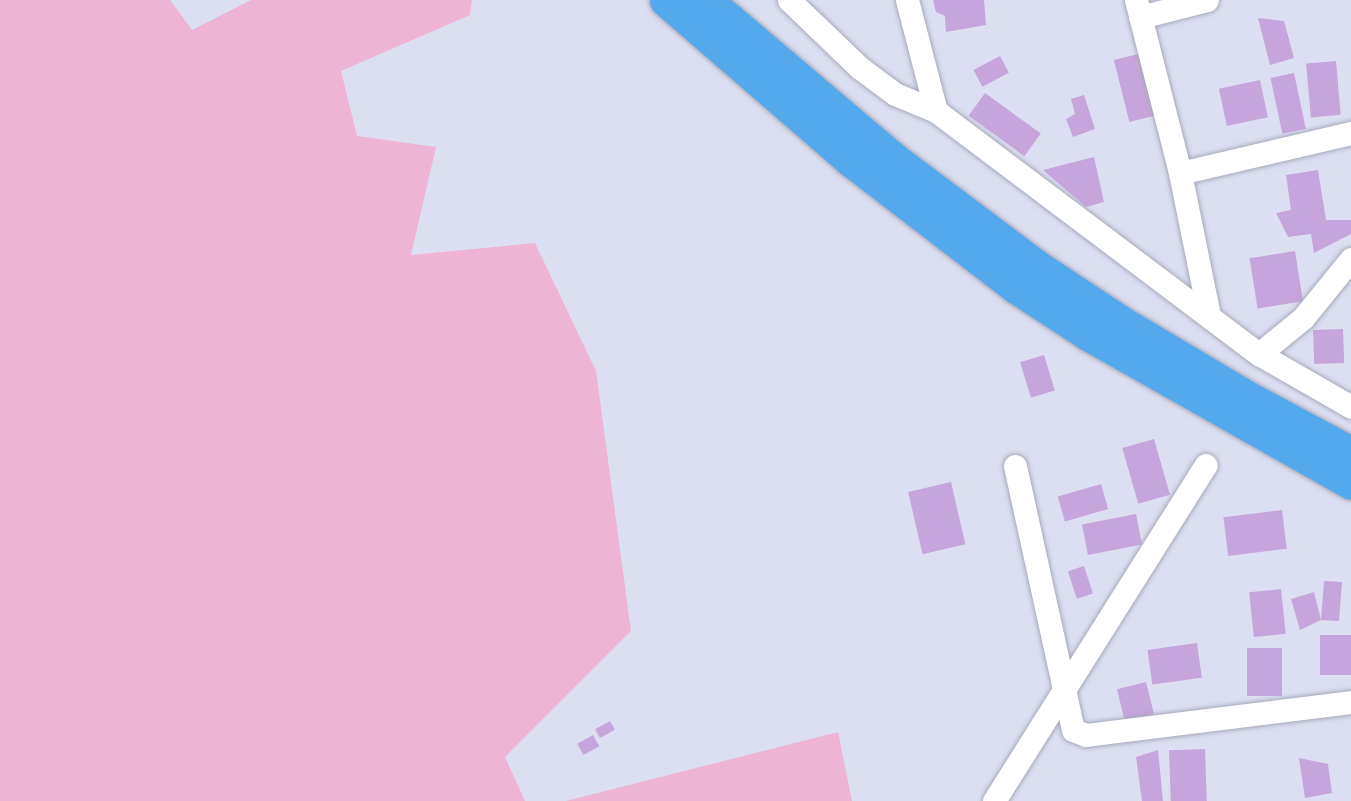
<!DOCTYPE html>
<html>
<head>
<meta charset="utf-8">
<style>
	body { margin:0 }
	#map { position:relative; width:1351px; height:801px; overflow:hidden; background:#dcdff1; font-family:Karla,sans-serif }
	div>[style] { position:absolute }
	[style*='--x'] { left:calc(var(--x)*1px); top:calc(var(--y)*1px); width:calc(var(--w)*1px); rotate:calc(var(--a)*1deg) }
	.green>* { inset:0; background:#edb4d4 }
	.building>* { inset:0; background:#c6a5dc; transform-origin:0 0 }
	.roads { filter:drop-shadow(0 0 2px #a6a9ba) drop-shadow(0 0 2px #a6a9ba) }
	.minor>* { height:23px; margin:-11.5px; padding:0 11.5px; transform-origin:11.5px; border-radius:11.5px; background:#fff }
	.highway>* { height:33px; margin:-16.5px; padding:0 16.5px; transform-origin:16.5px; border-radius:16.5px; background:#54a9ed }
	span { translate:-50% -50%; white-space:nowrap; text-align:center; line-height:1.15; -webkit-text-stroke:7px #e9ecff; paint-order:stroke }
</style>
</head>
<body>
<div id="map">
	<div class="green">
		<div style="clip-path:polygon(0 0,170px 0,192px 30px,251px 0,472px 0,470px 15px,341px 71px,357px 136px,436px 147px,411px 255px,535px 243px,596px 371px,631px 631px,505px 757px,525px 801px,0 801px)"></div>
		<div style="clip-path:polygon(838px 732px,852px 801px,566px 801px)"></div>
	</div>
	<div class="building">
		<div style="clip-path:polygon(933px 0,984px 0,986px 25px,946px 32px,945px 16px,936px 12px)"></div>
		<div style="clip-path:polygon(1258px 18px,1284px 21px,1294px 58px,1270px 65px)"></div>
		<div style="left:1142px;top:53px;width:64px;height:29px;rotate:76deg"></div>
		<div style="left:1000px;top:56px;width:19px;height:30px;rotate:62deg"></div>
		<div style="left:1336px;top:61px;width:54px;height:30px;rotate:85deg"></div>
		<div style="left:1294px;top:73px;width:57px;height:24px;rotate:78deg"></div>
		<div style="left:1260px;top:80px;width:38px;height:42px;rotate:78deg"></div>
		<div style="left:985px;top:93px;width:69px;height:28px;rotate:36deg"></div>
		<div style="clip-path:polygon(1084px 95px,1095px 129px,1073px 137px,1066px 119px,1075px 114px,1071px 99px)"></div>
		<div style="clip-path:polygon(1094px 157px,1104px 202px,1086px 207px,1043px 170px)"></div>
		<div style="clip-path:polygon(1318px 170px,1326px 220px,1351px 220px,1351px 234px,1314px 253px,1311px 234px,1288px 237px,1276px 213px,1291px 210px,1286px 175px)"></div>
		<div style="left:1295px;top:251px;width:51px;height:46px;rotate:81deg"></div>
		<div style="left:1343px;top:329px;width:34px;height:30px;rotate:88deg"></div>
		<div style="left:1044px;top:355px;width:37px;height:25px;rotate:73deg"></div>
		<div style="left:1154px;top:439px;width:58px;height:33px;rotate:74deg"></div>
		<div style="left:951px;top:482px;width:64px;height:44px;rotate:77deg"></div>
		<div style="left:1101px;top:484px;width:26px;height:45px;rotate:74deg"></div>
		<div style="left:1282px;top:510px;width:39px;height:59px;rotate:83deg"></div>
		<div style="left:1136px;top:514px;width:31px;height:55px;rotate:79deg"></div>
		<div style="left:1084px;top:566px;width:29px;height:17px;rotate:72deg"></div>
		<div style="clip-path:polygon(1324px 581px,1342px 582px,1339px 621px,1321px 620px,1300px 630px,1291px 599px,1314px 592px,1321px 620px)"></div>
		<div style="left:1281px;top:589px;width:45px;height:32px;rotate:84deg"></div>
		<div style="left:1351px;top:635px;width:40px;height:31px;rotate:90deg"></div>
		<div style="left:1197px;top:643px;width:35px;height:50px;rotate:82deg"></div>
		<div style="left:1247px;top:648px;width:35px;height:48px"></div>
		<div style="left:1146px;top:682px;width:33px;height:30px;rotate:76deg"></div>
		<div style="left:610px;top:721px;width:10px;height:17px;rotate:61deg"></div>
		<div style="left:593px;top:735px;width:13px;height:18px;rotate:61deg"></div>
		<div style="left:1205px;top:749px;width:52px;height:36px;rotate:88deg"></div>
		<div style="clip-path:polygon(1158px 750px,1163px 801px,1142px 801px,1136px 757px)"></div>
		<div style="clip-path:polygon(1299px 758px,1328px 764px,1332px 793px,1305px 798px)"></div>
	</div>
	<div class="roads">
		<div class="minor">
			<div style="--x:789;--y:0;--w:98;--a:43.8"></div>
			<div style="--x:860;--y:68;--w:44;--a:36.6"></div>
			<div style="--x:895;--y:94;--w:44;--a:22.5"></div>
			<div style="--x:936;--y:111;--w:404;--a:37"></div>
			<div style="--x:1259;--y:354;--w:106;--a:29.9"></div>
			<div style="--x:907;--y:0;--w:115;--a:75.4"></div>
			<div style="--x:1136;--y:0;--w:179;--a:75.7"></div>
			<div style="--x:1180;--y:173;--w:145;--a:78.5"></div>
			<div style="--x:1140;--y:17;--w:69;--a:-14.2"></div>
			<div style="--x:1180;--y:173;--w:176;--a:-13.2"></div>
			<div style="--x:1259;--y:354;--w:57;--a:-39.3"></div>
			<div style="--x:1303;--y:318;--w:76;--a:-50.9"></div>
			<div style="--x:1015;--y:466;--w:270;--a:77.6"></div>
			<div style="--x:1073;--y:730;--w:14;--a:21"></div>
			<div style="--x:1086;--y:735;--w:267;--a:-7.1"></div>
			<div style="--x:994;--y:801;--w:397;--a:-57.8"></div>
		</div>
		<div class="highway">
			<div style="--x:666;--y:0;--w:246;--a:40.9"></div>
			<div style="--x:852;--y:161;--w:207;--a:37.5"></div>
			<div style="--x:1016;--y:287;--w:86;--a:33.1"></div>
			<div style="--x:1088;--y:334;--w:302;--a:29.5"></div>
			<div style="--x:706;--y:0;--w:243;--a:40.3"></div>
			<div style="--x:891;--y:157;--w:181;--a:36.9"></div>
			<div style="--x:1036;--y:266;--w:100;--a:33.5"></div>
			<div style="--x:1119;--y:321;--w:144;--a:30.8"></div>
			<div style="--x:1243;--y:395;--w:123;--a:28.2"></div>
		</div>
	</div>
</div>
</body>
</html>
